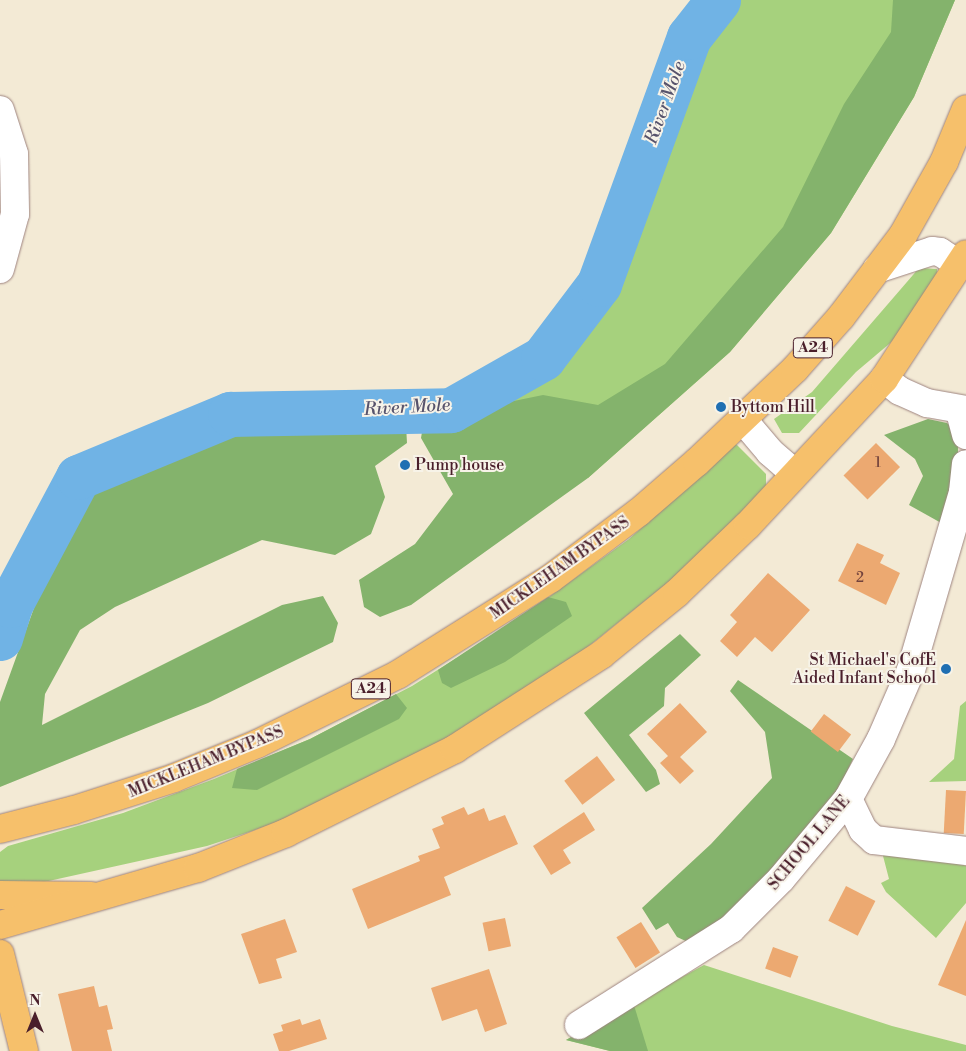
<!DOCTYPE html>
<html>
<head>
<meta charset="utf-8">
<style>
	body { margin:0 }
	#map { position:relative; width:966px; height:1051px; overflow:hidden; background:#f3ead5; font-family:"Libre Bodoni",serif }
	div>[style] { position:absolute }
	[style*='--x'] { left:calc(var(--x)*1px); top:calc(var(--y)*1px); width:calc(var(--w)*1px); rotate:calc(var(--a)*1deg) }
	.green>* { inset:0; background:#a6d17d }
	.forest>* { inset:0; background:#84b36c }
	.river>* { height:45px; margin:-22.5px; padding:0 22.5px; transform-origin:22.5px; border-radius:22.5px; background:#70b3e5 }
	.building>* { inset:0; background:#eca971; transform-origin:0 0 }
	.roads { filter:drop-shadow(0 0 1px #9e8480) drop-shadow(0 0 1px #9e8480) }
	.minor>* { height:28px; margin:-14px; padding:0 14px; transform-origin:14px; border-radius:14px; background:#fff }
	.major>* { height:28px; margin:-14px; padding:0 14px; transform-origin:14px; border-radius:14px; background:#f6c06b }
	.highway>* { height:28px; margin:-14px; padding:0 14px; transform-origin:14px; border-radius:14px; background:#f6c06b }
	.dots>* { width:14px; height:14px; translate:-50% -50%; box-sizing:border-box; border:2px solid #f7f3e8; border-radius:50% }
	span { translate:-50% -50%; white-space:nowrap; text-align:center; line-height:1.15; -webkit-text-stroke:4px #f7f3e8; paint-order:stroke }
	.number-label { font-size:14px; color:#72423c }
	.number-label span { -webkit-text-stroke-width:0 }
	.shield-label span { padding:1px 4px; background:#f7f3e8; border:1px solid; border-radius:4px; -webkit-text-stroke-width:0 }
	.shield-label { font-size:15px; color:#4a1f2b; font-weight:700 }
	.poi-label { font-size:16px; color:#4a1f2b }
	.left { translate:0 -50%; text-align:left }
	.right { translate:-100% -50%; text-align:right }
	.street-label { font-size:16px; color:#4a1f2b }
	.water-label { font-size:18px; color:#57536c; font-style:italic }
	.north { position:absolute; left:10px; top:991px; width:50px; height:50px; -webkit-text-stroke:4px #f7f3e8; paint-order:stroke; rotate:0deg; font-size:14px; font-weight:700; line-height:20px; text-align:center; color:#4a1f2b }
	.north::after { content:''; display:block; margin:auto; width:18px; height:22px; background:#4a1f2b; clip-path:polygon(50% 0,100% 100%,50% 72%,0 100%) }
</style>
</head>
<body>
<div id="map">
	<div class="green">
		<div style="clip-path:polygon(738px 0,955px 0,914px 97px,831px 233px,730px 352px,588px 478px,509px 402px,554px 363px,612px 295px,641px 226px,696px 56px)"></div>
		<div style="clip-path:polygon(919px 268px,937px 269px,938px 282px,908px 328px,856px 372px,799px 433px,782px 433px,774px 419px,812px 392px)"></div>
		<div style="clip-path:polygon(736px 444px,766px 474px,766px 490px,676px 576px,574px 658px,486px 715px,376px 780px,276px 823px,207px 846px,26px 886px,0 882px,0 852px,8px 846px,123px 813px,214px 779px,310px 739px,412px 686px,517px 620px,629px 539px)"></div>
		<div style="clip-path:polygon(966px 701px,966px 781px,929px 782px,954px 759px,960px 706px)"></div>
		<div style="clip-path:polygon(882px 852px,937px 853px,966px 866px,966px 903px,936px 938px,886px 892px,881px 883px,889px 879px)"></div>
		<div style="clip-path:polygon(704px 965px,892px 1026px,966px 1045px,966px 1051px,610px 1051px,566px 1040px)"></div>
	</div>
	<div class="forest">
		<div style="clip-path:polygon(893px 0,955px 0,914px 97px,831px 233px,730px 352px,588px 478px,411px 605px,380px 617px,364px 607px,359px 580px,415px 544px,453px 494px,421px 438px,423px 426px,465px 422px,509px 402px,543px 395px,598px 405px,665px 364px,783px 227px,844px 104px,891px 32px)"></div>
		<div style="clip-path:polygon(928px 419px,947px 423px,958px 433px,958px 468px,943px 524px,909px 505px,923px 476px,915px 459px,884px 435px)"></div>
		<div style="clip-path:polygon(406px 425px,407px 443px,375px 466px,385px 497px,371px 534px,335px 555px,262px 540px,115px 607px,80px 630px,45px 694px,42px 725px,282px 605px,323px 596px,338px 623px,333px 642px,208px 703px,0 787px,0 702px,43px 583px,95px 493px,241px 429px)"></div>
		<div style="clip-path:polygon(548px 597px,566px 602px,572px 616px,505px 662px,451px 688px,442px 683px,438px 670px)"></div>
		<div style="clip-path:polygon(680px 634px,701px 655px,665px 688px,664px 706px,629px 735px,656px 770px,660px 784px,646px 792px,584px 713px)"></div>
		<div style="clip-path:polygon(738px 680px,853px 759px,839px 789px,788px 857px,733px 913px,690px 943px,677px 937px,668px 923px,656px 930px,642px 908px,711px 844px,772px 778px,765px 732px,730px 691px)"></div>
		<div style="clip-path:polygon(396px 694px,407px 708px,399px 719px,257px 790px,232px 788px,237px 769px,310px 739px)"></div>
		<div style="clip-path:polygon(633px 1002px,648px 1051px,610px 1051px,566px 1040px)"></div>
	</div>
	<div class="river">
		<div style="--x:0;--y:638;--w:34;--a:-73"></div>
		<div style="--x:10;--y:605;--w:145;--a:-62"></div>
		<div style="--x:78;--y:477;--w:165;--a:-22.5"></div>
		<div style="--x:230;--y:414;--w:221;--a:-1"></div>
		<div style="--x:451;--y:410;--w:106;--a:-29.5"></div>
		<div style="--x:543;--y:358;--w:93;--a:-52.9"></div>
		<div style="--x:599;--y:284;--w:263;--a:-70"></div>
		<div style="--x:689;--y:37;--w:47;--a:-51.9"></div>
	</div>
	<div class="building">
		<div style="left:876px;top:443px;width:34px;height:46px;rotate:45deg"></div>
		<div style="clip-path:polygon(857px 543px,884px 555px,880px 563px,900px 573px,886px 605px,838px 581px)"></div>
		<div style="clip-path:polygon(768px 573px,810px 610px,772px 652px,755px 637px,737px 657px,720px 641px,737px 622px,730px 615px)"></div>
		<div style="clip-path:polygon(680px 703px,707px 732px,680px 757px,694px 771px,680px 784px,660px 763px,668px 756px,647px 734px)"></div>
		<div style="left:824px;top:714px;width:34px;height:22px;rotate:37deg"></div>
		<div style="left:597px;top:756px;width:30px;height:41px;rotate:53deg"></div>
		<div style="left:946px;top:790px;width:20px;height:43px;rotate:3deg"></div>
		<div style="clip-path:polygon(464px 807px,468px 815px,484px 808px,489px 821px,505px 815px,518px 844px,444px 877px,451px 895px,368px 929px,352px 889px,420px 861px,418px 856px,440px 848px,432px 829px,444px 824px,441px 817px)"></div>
		<div style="clip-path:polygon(584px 812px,595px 830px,563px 850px,571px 863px,551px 875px,533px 846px)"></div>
		<div style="left:846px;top:886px;width:33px;height:39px;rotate:27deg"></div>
		<div style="left:505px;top:918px;width:29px;height:23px;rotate:78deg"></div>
		<div style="clip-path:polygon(285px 919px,297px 952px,276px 959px,282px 978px,259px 984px,241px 934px)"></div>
		<div style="clip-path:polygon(966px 920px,966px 996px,938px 985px)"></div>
		<div style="left:641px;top:922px;width:36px;height:29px;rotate:58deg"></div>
		<div style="left:773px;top:947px;width:27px;height:23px;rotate:20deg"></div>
		<div style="clip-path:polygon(489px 969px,507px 1024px,485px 1032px,477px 1009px,442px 1021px,431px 988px)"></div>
		<div style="clip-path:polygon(94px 986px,99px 1007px,107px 1005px,113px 1029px,107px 1030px,112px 1051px,72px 1051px,58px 994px)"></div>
		<div style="clip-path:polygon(300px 1019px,302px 1025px,320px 1019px,327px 1039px,289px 1051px,279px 1051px,273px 1034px,283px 1031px,281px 1025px)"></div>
	</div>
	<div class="roads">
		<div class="minor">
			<div style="--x:0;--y:110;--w:46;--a:72.3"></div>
			<div style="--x:14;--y:154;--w:60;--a:89"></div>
			<div style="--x:15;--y:214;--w:57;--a:105.3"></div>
			<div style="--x:877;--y:269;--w:58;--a:-18.1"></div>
			<div style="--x:932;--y:251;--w:8;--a:7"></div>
			<div style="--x:940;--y:252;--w:24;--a:33"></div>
			<div style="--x:884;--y:379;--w:20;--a:37"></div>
			<div style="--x:900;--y:391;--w:30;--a:24"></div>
			<div style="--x:927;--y:403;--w:40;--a:10"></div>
			<div style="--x:960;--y:412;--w:24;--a:75"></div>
			<div style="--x:743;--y:420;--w:42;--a:49.8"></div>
			<div style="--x:770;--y:452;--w:33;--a:41"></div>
			<div style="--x:848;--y:799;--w:34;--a:64"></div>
			<div style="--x:863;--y:830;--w:15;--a:42"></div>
			<div style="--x:874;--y:840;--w:93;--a:6.8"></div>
			<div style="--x:579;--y:1025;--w:180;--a:-32.3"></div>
			<div style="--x:731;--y:929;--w:71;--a:-45"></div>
			<div style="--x:781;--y:879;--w:104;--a:-50.1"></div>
			<div style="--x:848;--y:799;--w:68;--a:-61.2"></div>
			<div style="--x:881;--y:739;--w:75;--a:-66.5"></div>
			<div style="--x:911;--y:670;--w:185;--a:-73.7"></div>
			<div style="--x:963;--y:492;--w:28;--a:-84"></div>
		</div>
		<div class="major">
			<div style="--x:0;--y:895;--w:91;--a:0.6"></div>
			<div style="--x:0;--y:954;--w:100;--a:76.1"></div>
		</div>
		<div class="highway">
			<div style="--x:0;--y:829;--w:76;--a:-14.4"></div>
			<div style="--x:74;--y:810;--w:105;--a:-17.7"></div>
			<div style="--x:174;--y:778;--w:90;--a:-22.3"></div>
			<div style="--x:257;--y:744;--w:158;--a:-26.2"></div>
			<div style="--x:399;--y:674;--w:178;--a:-32.2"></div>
			<div style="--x:550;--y:579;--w:111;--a:-37"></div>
			<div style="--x:639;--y:512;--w:77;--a:-40.8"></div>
			<div style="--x:697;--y:462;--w:135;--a:-43.5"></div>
			<div style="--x:795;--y:369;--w:69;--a:-48.5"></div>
			<div style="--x:841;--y:317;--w:103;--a:-52.9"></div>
			<div style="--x:903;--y:235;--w:84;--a:-60.7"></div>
			<div style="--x:944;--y:162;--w:57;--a:-67.5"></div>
			<div style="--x:0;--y:925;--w:206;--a:-16.1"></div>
			<div style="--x:198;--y:868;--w:95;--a:-21.7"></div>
			<div style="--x:286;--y:833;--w:189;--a:-26.4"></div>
			<div style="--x:455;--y:749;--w:174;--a:-32.8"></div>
			<div style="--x:601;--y:655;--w:98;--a:-39.2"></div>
			<div style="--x:677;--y:593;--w:98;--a:-43.8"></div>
			<div style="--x:748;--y:525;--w:200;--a:-47"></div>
			<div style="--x:884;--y:379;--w:149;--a:-56.7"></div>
		</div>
	</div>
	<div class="dots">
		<div style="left:721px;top:407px;background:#1f6fb2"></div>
		<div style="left:405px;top:465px;background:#1f6fb2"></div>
		<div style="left:946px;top:669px;background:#1f6fb2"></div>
	</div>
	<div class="number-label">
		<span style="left:878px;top:463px">1</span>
		<span style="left:860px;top:578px">2</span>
	</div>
	<div class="shield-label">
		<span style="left:813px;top:348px">A24</span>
		<span style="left:371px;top:689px">A24</span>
	</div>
	<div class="poi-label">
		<span class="left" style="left:731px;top:407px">Byttom Hill</span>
		<span class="left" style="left:415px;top:465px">Pump house</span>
		<span class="right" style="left:936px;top:669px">St Michael's CofE<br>Aided Infant School</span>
	</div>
	<div class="street-label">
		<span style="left:560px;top:568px;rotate:-35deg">MICKLEHAM BYPASS</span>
		<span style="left:206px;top:762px;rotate:-22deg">MICKLEHAM BYPASS</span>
		<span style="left:809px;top:843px;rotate:-50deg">SCHOOL LANE</span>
	</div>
	<div class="water-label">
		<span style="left:666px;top:103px;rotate:-70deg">River Mole</span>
		<span style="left:407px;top:408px;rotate:-3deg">River Mole</span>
	</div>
	<div class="north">N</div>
</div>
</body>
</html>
